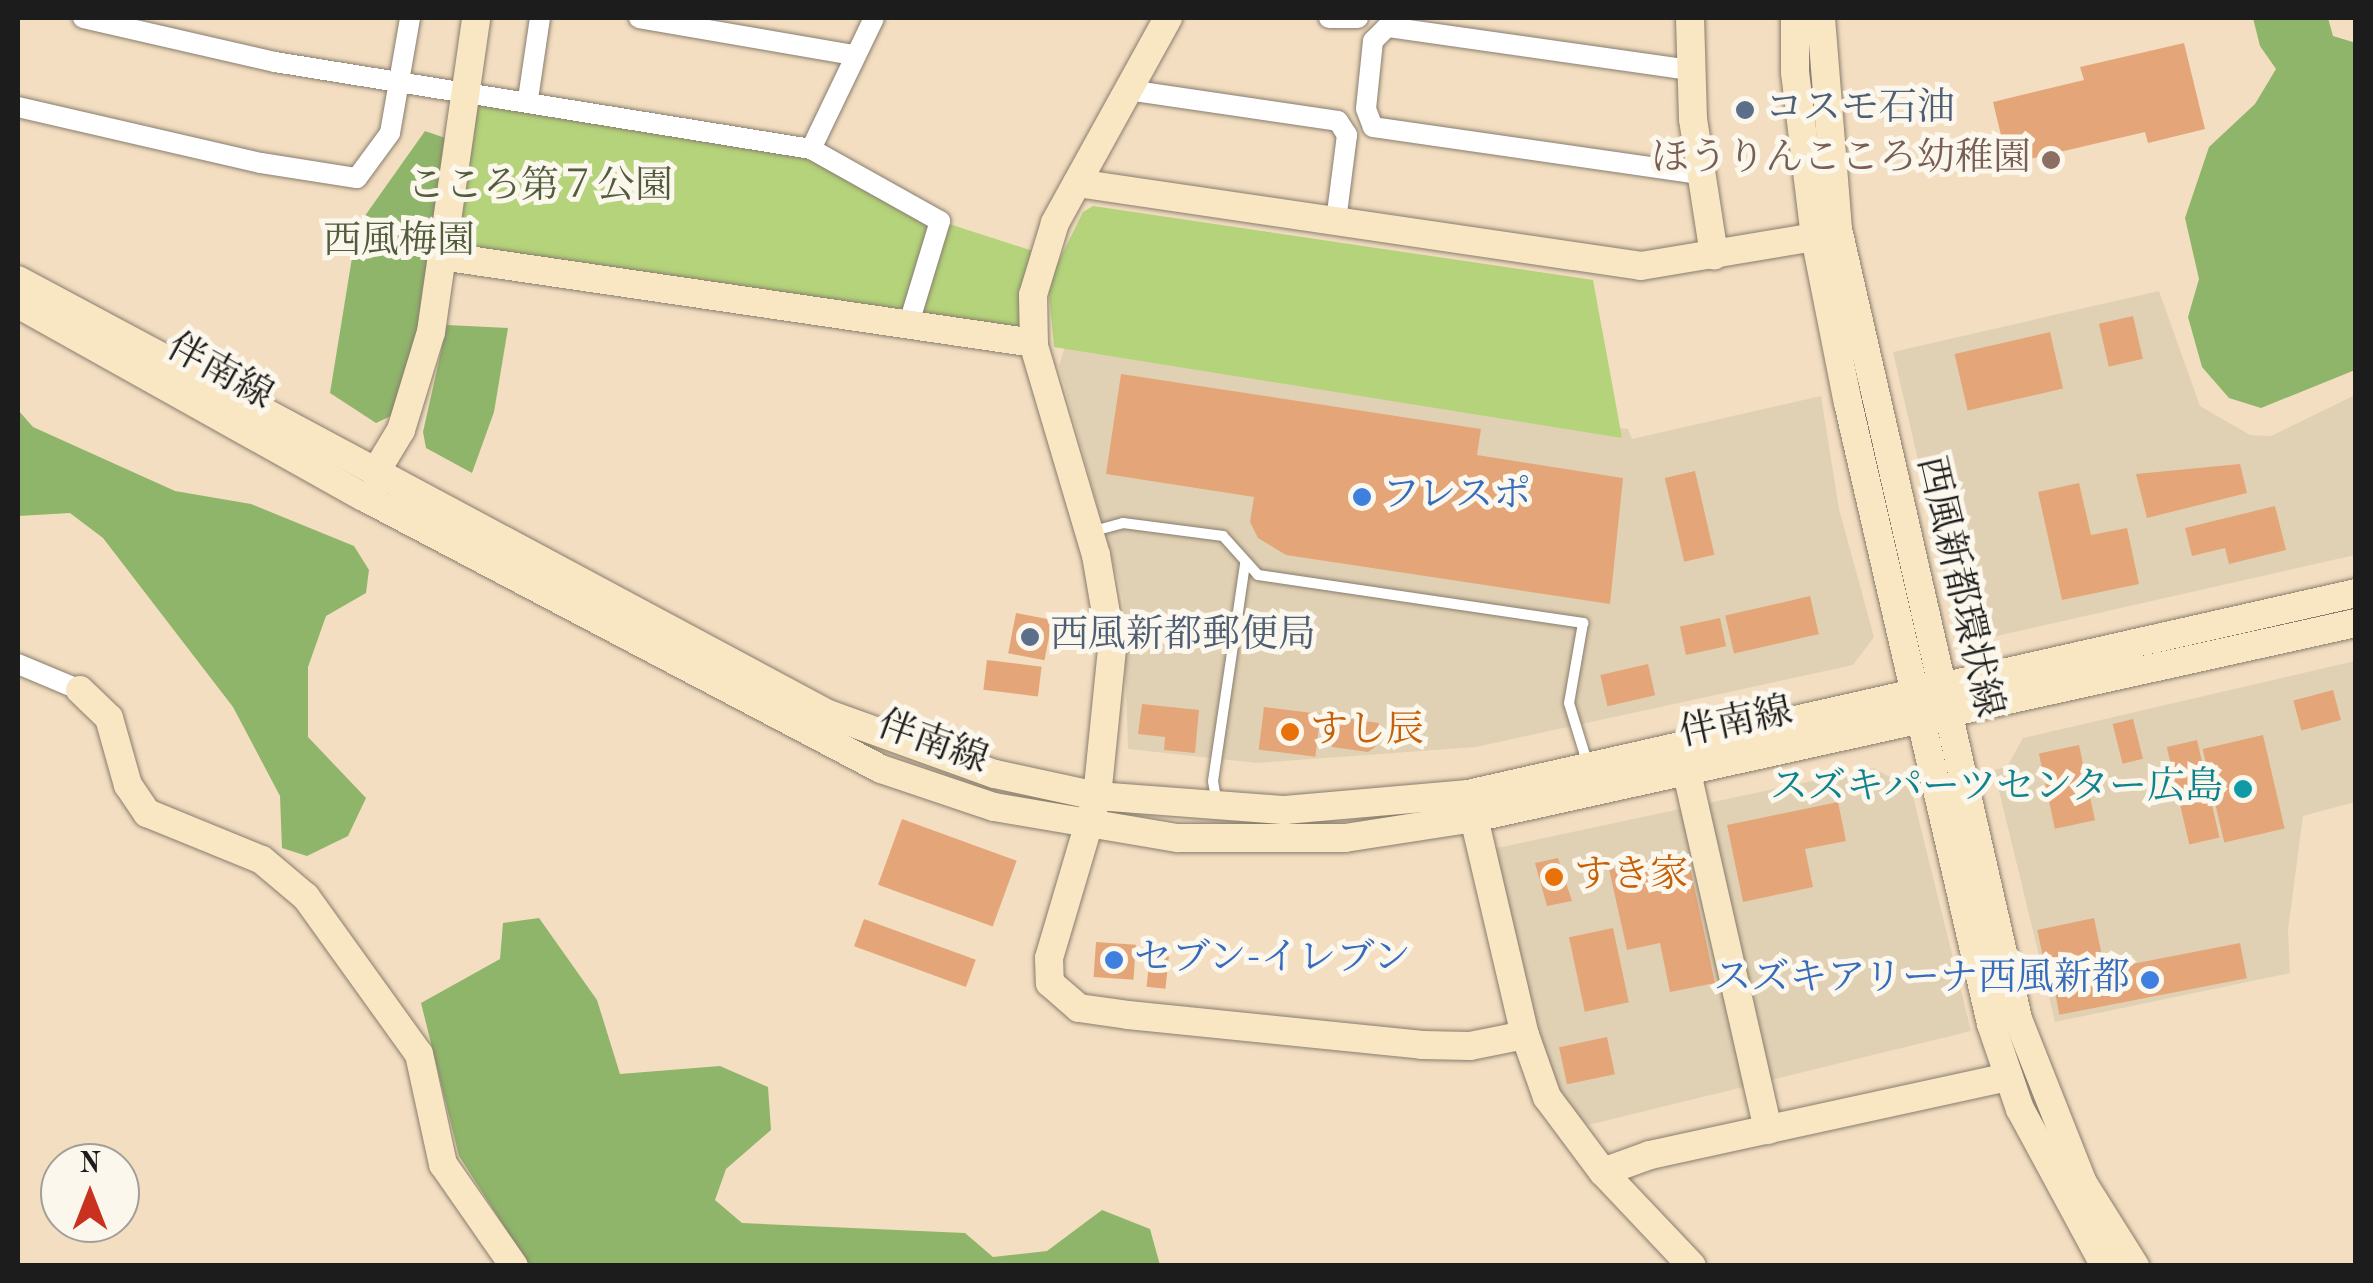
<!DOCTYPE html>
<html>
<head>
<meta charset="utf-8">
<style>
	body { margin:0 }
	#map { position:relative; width:2373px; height:1283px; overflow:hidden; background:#f3dec1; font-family:"Old Standard TT","Noto Serif JP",serif }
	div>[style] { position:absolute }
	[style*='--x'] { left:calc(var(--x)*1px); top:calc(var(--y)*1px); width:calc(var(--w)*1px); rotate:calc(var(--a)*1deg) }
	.built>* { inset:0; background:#e1d1b4 }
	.green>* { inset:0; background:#b4d37a }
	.forest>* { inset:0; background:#8fb56a }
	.building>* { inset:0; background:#e4a678; transform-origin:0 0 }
	.roads { filter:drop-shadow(0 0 2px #887d6e) drop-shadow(0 0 2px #887d6e) }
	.lane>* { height:10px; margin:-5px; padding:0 5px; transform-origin:5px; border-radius:5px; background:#fff }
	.street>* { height:20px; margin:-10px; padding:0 10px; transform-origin:10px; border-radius:10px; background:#fff }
	.secondary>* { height:28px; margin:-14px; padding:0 14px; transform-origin:14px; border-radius:14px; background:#f9e7c3 }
	.dots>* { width:28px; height:28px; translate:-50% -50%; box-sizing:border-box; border:5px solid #fbf7ec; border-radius:50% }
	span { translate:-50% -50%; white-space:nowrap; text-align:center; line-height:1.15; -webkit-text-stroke:10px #fbf7ec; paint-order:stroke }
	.service-label { font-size:38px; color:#4e5e75 }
	.left { translate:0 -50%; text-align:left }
	.education-label { font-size:38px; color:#785e54 }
	.right { translate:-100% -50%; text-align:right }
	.park-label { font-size:38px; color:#515c3d }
	.street-label { font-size:38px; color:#1c1c1c }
	.shop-label { font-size:38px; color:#366cbe }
	.food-label { font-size:38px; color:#c56008 }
	.culture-label { font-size:38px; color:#0d838f }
	.frame { position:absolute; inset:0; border:20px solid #1c1c1c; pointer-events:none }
	.north { position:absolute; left:40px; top:1143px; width:100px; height:100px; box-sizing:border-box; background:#fbf7ec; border:2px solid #a29f99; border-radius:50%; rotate:0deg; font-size:28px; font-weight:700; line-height:40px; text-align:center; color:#1c1c1c }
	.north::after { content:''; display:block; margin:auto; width:35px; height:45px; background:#c8321e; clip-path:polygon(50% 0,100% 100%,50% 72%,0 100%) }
</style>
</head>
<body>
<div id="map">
	<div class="built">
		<div style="clip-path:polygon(2159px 291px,2200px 406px,2250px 435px,2271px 436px,2355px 395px,2355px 555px,1988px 638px,1956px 624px,1893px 352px)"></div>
		<div style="clip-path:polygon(1070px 330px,1332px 386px,1628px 429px,1632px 439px,1821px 396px,1839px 509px,1874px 637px,1853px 665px,1476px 747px,1257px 763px,1128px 749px,1123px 598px,1059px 366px)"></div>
		<div style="clip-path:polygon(2355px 661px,2355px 802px,2303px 816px,2288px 930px,2290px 973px,2055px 1022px,1994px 770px,2007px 767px,2023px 738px)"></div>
		<div style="clip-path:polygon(1873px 768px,1911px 788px,1971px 1031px,1588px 1125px,1559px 1098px,1543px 1058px,1488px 850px)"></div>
	</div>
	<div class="green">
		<div style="clip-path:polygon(467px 92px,811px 149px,940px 221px,1042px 254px,1034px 343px,441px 256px)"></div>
		<div style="clip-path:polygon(1093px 206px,1593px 280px,1622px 438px,1054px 347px,1048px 283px,1083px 212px)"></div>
	</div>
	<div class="forest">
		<div style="clip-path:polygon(2253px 18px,2328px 18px,2333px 36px,2356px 43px,2355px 370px,2261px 408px,2229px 398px,2202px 367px,2188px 317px,2199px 279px,2185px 218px,2209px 147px,2255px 104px,2276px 69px,2260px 46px)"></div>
		<div style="clip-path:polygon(425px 131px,454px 141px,408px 408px,376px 423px,330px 393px,357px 227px)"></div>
		<div style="clip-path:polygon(447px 325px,508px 328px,494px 412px,472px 473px,426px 448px,423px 432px)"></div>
		<div style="clip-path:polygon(18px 410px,33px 427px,175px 491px,251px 504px,354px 546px,369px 570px,366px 593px,326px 616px,308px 667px,308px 737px,366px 798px,348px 836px,307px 856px,282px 848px,280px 796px,233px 707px,103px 538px,70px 513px,18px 516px)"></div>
		<div style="clip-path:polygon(539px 918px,597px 1000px,620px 1074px,720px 1066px,768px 1087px,771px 1130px,726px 1169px,715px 1200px,742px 1223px,965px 1233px,993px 1257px,1047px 1251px,1102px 1210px,1150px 1229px,1160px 1265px,529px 1265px,459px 1156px,421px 1003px,500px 959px,503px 923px)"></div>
	</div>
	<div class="building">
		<div style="clip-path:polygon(2184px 43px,2205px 129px,2148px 143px,2145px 132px,2008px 164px,1993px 102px,2084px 80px,2080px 67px)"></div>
		<div style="left:2133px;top:316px;width:44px;height:35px;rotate:77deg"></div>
		<div style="left:2050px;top:332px;width:58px;height:98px;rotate:77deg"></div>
		<div style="clip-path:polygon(1121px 374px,1481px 429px,1477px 455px,1623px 478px,1610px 604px,1286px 555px,1258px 538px,1250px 522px,1254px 497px,1106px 474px)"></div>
		<div style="clip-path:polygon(2240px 464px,2247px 493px,2147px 518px,2136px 474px)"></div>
		<div style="left:1695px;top:471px;width:86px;height:31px;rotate:77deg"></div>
		<div style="clip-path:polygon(2079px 483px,2091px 535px,2127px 528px,2139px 584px,2062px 600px,2038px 492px)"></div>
		<div style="clip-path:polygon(2275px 506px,2286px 550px,2229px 564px,2225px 548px,2192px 556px,2185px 528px)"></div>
		<div style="left:1810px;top:596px;width:39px;height:87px;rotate:77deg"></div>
		<div style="left:1016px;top:613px;width:37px;height:41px;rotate:11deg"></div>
		<div style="left:1720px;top:618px;width:29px;height:41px;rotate:78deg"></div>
		<div style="left:987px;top:660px;width:55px;height:30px;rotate:7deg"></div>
		<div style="left:1648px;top:664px;width:32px;height:49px;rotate:77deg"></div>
		<div style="left:2333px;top:690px;width:31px;height:41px;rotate:75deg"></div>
		<div style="clip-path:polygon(1142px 704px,1199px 710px,1195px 753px,1164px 750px,1165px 737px,1138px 734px)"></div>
		<div style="left:1264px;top:707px;width:57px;height:43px;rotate:7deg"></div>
		<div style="clip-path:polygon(1336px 717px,1379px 723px,1375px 747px,1368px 752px,1332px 747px)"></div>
		<div style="left:2133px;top:719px;width:41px;height:21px;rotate:76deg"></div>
		<div style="left:2263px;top:735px;width:96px;height:62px;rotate:77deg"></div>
		<div style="left:2197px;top:740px;width:100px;height:31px;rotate:77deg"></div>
		<div style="left:2079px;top:745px;width:77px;height:41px;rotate:78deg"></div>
		<div style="clip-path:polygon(1838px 802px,1846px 841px,1805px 849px,1813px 887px,1743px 902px,1727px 825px)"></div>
		<div style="left:902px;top:819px;width:122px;height:70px;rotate:20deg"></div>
		<div style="clip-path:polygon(1687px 853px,1715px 983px,1670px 992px,1660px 943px,1627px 950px,1609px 869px)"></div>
		<div style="clip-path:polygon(1558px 858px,1572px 901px,1547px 906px,1535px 863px)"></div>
		<div style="left:2094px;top:918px;width:49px;height:58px;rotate:78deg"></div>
		<div style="left:864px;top:919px;width:119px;height:29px;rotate:20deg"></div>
		<div style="left:1613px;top:928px;width:76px;height:45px;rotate:78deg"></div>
		<div style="left:1096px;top:942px;width:40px;height:35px;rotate:4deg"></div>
		<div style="left:2240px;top:943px;width:36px;height:191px;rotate:79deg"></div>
		<div style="left:1150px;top:954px;width:19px;height:33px;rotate:6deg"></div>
		<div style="left:1607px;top:1037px;width:38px;height:49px;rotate:78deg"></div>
	</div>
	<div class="roads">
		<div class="lane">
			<div style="--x:1090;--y:532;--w:34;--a:-15"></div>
			<div style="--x:1123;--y:523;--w:101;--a:7.4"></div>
			<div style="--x:1223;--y:536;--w:52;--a:48.1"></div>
			<div style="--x:1258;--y:575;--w:329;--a:8.4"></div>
			<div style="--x:1583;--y:623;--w:81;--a:99.9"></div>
			<div style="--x:1569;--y:703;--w:65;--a:73"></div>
			<div style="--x:1217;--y:804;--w:23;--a:-100"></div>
			<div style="--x:1213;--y:781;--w:220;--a:-81.6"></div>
		</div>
		<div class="street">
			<div style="--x:83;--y:18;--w:197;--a:12.9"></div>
			<div style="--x:275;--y:62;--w:543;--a:9.22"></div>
			<div style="--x:811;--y:149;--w:148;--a:29.2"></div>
			<div style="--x:940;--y:221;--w:110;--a:106.9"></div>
			<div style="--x:639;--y:18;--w:217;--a:9.8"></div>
			<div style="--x:1329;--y:18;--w:29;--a:0"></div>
			<div style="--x:1690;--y:70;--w:306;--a:-171.9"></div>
			<div style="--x:1387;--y:27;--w:20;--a:135"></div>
			<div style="--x:1373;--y:41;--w:68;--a:95.9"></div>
			<div style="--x:1366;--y:109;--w:19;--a:69"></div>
			<div style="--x:1373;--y:127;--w:329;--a:8.2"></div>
			<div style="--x:1128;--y:90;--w:212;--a:8.4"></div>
			<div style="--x:1338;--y:121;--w:17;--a:57"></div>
			<div style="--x:1347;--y:135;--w:87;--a:97.3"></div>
			<div style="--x:528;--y:99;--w:82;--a:-81.6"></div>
			<div style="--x:18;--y:107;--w:249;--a:13"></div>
			<div style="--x:261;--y:163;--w:97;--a:8.9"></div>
			<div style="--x:357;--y:178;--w:56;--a:-53.7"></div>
			<div style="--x:390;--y:133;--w:117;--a:-80.1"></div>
			<div style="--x:811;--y:149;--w:145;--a:-64.3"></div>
			<div style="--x:18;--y:664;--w:67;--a:22.8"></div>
		</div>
		<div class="secondary">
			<div style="--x:1168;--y:18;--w:234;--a:118.9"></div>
			<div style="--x:1055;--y:223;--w:75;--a:107"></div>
			<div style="--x:1033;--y:295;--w:51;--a:88.9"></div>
			<div style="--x:1034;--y:346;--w:218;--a:73.5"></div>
			<div style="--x:1096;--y:555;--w:95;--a:80.3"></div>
			<div style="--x:1112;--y:649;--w:148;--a:95.8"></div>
			<div style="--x:1097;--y:796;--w:169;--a:106.5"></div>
			<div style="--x:1049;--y:958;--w:25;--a:88"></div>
			<div style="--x:1050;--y:983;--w:38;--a:41"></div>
			<div style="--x:1079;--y:1008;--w:49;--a:8.1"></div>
			<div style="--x:1128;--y:1015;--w:296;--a:5.8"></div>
			<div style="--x:1422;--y:1045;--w:48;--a:1.2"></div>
			<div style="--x:1470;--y:1046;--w:56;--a:-11.3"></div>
			<div style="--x:1690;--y:18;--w:101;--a:88.3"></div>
			<div style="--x:1693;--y:119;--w:138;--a:81.2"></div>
			<div style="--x:1795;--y:18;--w:54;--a:90"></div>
			<div style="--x:1795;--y:72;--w:166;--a:83.1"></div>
			<div style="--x:1815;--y:237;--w:169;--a:78.8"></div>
			<div style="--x:1848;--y:403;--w:637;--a:77.03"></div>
			<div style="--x:1991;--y:1024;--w:90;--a:71.2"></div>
			<div style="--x:2020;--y:1109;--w:179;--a:61.6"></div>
			<div style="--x:1821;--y:18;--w:212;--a:85.4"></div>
			<div style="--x:1838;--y:229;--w:810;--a:77.16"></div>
			<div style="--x:2018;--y:1019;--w:176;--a:68.4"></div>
			<div style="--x:2083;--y:1183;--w:98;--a:57.9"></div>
			<div style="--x:1077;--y:183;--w:570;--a:8.37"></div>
			<div style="--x:1641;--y:266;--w:176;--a:-9.5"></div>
			<div style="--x:441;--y:256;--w:599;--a:8.35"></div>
			<div style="--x:18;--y:280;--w:919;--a:28.18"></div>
			<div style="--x:828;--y:714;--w:177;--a:19.8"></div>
			<div style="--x:995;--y:774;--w:104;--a:12.2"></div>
			<div style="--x:1097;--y:796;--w:189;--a:4.3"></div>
			<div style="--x:1285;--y:810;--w:184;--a:-5"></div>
			<div style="--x:1468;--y:794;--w:910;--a:-12.75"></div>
			<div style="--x:18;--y:304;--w:396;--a:29.2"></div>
			<div style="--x:364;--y:497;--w:584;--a:27.75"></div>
			<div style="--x:881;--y:769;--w:119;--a:18.6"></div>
			<div style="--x:994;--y:807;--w:187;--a:9.6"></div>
			<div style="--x:1178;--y:838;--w:167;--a:0"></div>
			<div style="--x:1345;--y:838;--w:131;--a:-8.8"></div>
			<div style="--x:1474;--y:818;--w:903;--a:-12.47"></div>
			<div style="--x:375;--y:473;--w:50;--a:-58.8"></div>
			<div style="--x:401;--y:430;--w:102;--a:-73"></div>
			<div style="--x:431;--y:332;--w:317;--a:-81.8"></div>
			<div style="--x:80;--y:690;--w:40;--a:44"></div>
			<div style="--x:109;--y:718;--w:70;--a:74.2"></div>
			<div style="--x:128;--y:785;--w:34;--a:56"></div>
			<div style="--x:147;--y:813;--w:124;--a:22.2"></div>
			<div style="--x:262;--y:860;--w:57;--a:40.1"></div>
			<div style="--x:306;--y:897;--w:193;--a:54.3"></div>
			<div style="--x:419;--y:1054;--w:113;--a:77.7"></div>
			<div style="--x:443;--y:1164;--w:124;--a:55.2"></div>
			<div style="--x:1687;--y:773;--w:366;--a:77.2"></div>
			<div style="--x:1474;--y:818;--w:223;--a:76.8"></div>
			<div style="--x:1525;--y:1035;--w:66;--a:70.5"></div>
			<div style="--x:1547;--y:1097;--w:94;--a:53.3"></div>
			<div style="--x:1603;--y:1172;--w:129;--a:46.6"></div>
			<div style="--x:1603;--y:1172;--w:50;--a:-19.9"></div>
			<div style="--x:1650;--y:1155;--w:367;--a:-12.3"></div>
		</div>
	</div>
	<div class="dots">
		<div style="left:1745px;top:110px;background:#5c6f8a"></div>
		<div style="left:2051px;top:160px;background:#8d6e63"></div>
		<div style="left:1362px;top:497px;background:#3f7fe0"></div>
		<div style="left:1030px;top:637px;background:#5c6f8a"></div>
		<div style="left:1290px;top:732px;background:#e8710a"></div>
		<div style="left:2243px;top:789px;background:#0f9aa8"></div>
		<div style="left:1554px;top:877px;background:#e8710a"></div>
		<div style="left:1114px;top:960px;background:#3f7fe0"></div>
		<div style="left:2150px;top:980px;background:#3f7fe0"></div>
	</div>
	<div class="service-label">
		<span class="left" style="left:1765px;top:110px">コスモ石油</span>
		<span class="left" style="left:1050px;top:637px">西風新都郵便局</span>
	</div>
	<div class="education-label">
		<span class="right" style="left:2031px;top:160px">ほうりんこころ幼稚園</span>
	</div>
	<div class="park-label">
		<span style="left:540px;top:188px">こころ第７公園</span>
		<span style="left:399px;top:243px">西風梅園</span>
	</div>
	<div class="street-label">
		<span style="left:219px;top:373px;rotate:29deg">伴南線</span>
		<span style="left:1958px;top:587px;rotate:77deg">西風新都環状線</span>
		<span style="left:1736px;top:724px;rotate:-12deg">伴南線</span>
		<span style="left:932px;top:744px;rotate:20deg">伴南線</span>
	</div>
	<div class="shop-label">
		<span class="left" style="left:1382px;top:497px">フレスポ</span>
		<span class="left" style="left:1134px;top:960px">セブン-イレブン</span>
		<span class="right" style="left:2130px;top:980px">スズキアリーナ西風新都</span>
	</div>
	<div class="food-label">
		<span class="left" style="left:1310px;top:732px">すし辰</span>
		<span class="left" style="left:1574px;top:877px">すき家</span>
	</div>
	<div class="culture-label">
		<span class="right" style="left:2223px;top:789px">スズキパーツセンター広島</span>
	</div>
	<div class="frame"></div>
	<div class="north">N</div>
</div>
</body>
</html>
